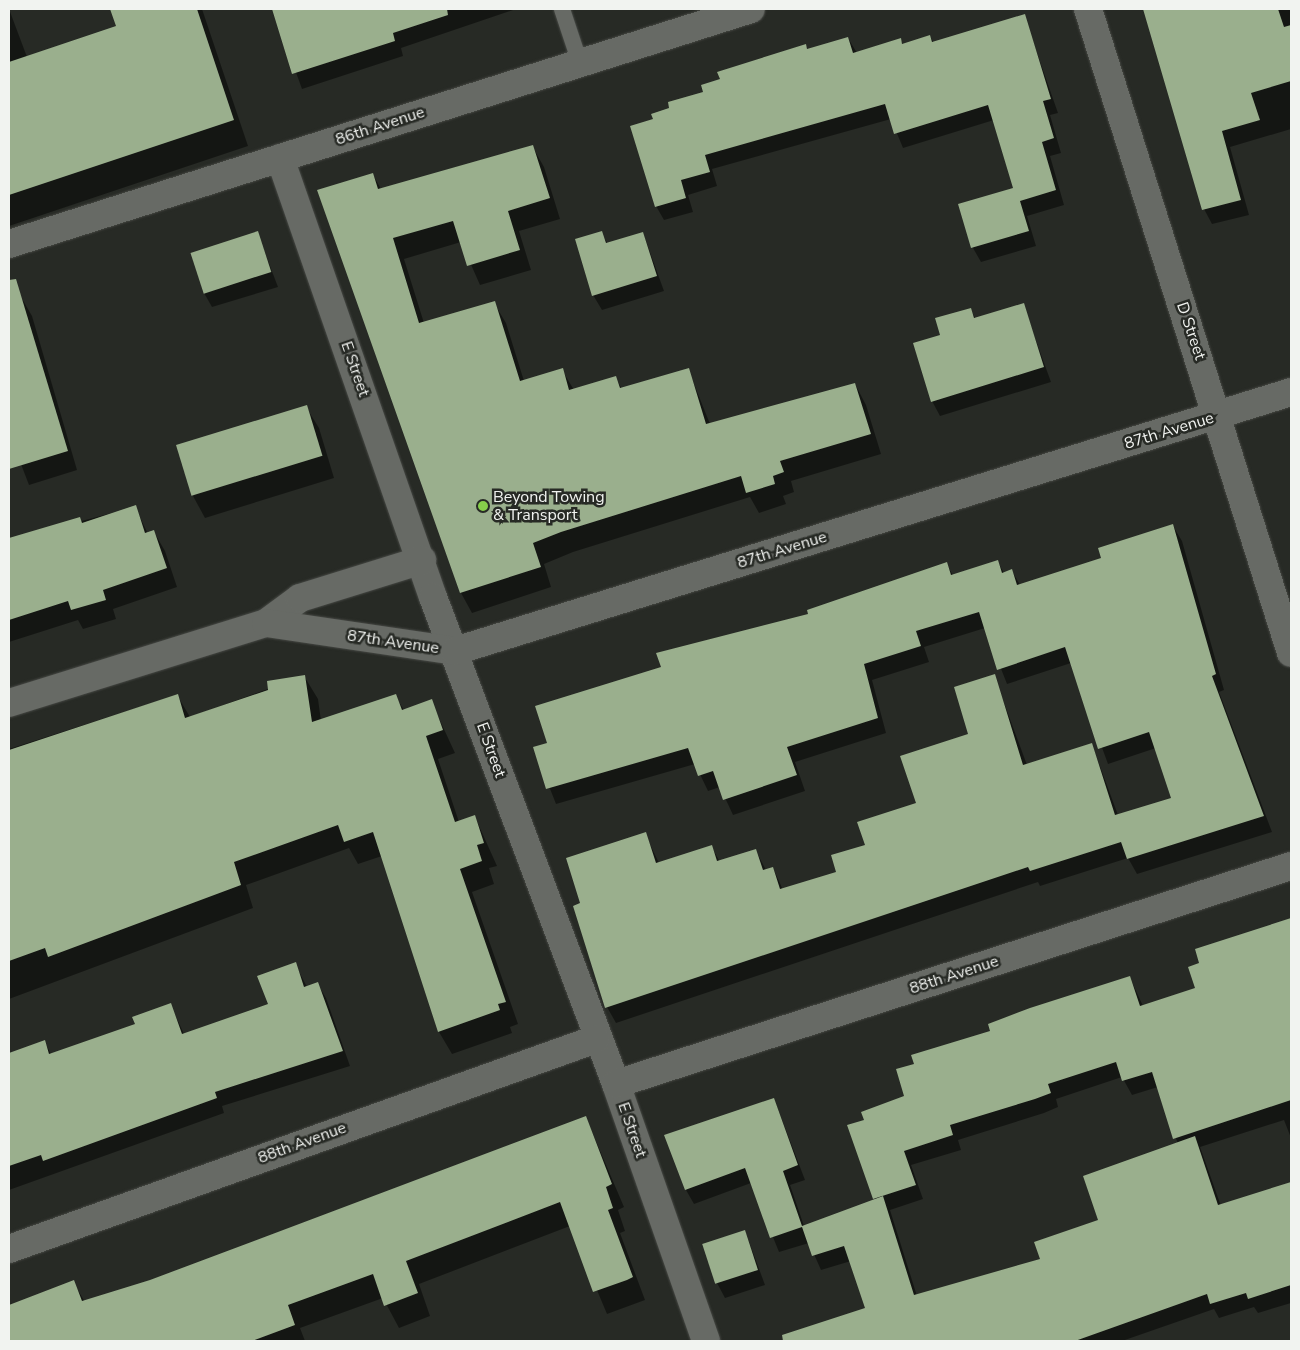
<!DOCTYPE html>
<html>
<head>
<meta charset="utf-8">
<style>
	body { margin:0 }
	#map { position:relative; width:1300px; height:1350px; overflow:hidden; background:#272a25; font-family:"Nunito Sans",sans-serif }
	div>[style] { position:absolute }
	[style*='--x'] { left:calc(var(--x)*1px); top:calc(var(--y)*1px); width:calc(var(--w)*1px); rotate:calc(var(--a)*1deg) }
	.shadow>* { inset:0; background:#0007 }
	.building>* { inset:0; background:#9aaf8d; transform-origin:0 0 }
	.roads { filter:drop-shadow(0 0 1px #464844) drop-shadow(0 0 1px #464844) }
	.lane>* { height:16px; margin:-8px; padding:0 8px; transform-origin:8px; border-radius:8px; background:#676a65 }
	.street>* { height:28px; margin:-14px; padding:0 14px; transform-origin:14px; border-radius:14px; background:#676a65 }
	.dots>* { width:14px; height:14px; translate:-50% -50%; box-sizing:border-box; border:2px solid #272a25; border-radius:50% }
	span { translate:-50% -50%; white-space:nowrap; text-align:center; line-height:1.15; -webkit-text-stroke:5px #272a25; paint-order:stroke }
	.street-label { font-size:16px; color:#f1f3f0 }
	.poi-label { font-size:16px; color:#f1f3f0 }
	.left { translate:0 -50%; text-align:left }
	.frame { position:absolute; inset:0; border:10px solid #f1f3f0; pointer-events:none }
</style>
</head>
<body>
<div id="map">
	<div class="shadow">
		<div style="clip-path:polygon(9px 9px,27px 57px,117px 27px,111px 9px,202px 9px,248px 146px,9px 226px)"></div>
		<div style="clip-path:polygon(273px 9px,516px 9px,401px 48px,403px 56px,302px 89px)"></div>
		<div style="clip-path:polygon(1145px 9px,1291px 9px,1291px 129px,1230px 147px,1249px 215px,1212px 224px,1204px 209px)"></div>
		<div style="clip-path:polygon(1024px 16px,1058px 113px,1050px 115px,1061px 153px,1050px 156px,1064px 205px,1027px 216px,1036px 246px,981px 262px,973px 248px,960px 205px,1014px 189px,994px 120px,903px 148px,891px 119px,712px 169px,717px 186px,688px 195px,693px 212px,664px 220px,656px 206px,655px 120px,671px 109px,805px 45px,808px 50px,848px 38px,857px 53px,900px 40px,903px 45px,930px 37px,934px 43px)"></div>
		<div style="clip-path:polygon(532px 146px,544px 167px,560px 219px,519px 231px,531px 270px,480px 285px,461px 242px,404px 259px,424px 323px,494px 303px,506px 323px,524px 381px,562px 370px,574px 390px,615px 377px,622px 389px,688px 369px,710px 424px,855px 384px,866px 405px,881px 454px,791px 481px,794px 492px,783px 496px,786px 504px,759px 513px,750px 497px,573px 552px,544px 564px,551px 587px,472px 613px,461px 593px,373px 175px,381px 189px)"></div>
		<div style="clip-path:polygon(257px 232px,278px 287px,212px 307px,204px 293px)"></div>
		<div style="clip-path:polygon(601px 233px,608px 244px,643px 233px,664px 291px,602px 310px,593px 295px)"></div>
		<div style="clip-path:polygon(21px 297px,32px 316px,77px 470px,29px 485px,9px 433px,9px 301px)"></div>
		<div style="clip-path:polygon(1023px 305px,1051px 382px,940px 416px,932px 401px,941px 336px,970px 310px,976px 319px)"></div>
		<div style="clip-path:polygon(306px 407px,319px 428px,334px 478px,205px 518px,193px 496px)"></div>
		<div style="clip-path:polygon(135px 507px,148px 534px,154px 532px,165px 551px,177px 587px,113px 609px,116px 619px,83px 629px,78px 620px,9px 642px,9px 540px)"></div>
		<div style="clip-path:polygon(1173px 526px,1182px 541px,1224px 690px,1219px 692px,1272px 832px,1137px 874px,1128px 858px,1040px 886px,1038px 882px,616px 1023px,607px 1007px,582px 904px,645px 834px,659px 863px,711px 846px,720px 862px,756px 851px,766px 870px,773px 868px,783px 890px,838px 873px,918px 804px,970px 735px,994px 676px,1027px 765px,1092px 745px,1118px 815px,1172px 799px,1156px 748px,1108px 764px,1071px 663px,1007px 684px,985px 628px,924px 647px,929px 662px,872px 680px,886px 733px,795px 762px,805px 791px,733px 815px,720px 787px,708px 791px,695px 764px,556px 804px,534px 748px,548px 743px,662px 668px,946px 564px,953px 575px,997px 561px,1004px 573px,1012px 571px,1020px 585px,1103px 559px)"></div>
		<div style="clip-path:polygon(304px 676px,318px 699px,321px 721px,395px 696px,404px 710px,431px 701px,455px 753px,438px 759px,459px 822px,475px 817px,497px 866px,489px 868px,494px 884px,472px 892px,518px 1024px,510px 1027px,512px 1033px,452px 1054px,439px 1032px,382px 856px,358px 864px,349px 848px,246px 885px,253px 908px,9px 999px,9px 749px,177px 695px,190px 717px)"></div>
		<div style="clip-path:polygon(evenodd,1291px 919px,1291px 1138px,1284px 1120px,1200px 1147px,1221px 1206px,1291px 1183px,1291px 1303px,1258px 1313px,1254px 1307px,1219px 1318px,1214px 1309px,1122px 1341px,801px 1341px,798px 1332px,866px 1309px,851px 1261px,821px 1270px,809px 1243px,779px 1252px,751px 1183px,694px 1204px,686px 1190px,774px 1099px,805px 1180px,790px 1185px,804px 1226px,875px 1200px,866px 1121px,906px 1097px,915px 1064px,1130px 978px,1143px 1006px,1196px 989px,1200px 964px,1196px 950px,1291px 919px,1122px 1077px,1132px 1095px,1158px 1087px,1178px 1144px,1099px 1221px,1042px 1260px,917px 1296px,890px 1210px,923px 1199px,911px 1165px,961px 1150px,958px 1140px,1044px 1113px,1058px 1107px,1056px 1099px,1122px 1077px)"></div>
		<div style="clip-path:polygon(295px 964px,307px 987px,317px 983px,326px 998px,350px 1066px,222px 1106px,224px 1113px,9px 1190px,9px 1099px,21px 1095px,9px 1054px,44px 1041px,51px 1054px,136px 1025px,170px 1004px,184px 1034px,269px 1005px)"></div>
		<div style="clip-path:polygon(586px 1118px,624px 1207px,618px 1210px,625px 1231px,620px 1233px,645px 1300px,607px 1314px,570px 1226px,419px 1284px,430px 1316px,399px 1328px,383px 1298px,300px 1328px,305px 1341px,9px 1341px,9px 1308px,73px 1282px,85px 1302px,150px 1281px)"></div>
		<div style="clip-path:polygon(745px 1231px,765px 1285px,725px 1298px,717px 1283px)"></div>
	</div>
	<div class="building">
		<div style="clip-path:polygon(110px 9px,197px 9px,234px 120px,9px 195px,9px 62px,116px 26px)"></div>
		<div style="clip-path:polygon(272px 9px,447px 9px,448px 15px,393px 33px,395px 41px,292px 74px)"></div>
		<div style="clip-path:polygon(1143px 9px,1278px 9px,1284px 27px,1291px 25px,1291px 81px,1251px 93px,1260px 120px,1222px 131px,1241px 200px,1202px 210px)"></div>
		<div style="clip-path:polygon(1025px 14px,1051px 99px,1043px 101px,1054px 138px,1042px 142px,1056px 190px,1020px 201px,1029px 231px,971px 248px,958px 204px,1013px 188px,988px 105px,894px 134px,885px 104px,705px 155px,710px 172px,681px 180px,686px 198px,655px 207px,630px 126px,653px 119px,651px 114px,669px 108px,668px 102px,703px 92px,701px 85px,720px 79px,717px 72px,806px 44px,807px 49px,848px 37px,853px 53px,901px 38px,902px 44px,930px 35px,932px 42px)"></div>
		<div style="clip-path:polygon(533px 145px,550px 198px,508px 211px,520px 250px,467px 266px,453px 221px,393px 238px,419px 323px,495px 301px,520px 381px,563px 368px,569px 390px,616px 376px,620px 388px,689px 368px,706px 424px,855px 383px,871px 434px,780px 461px,784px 472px,773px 476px,775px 484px,746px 493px,741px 476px,561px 532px,533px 543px,541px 567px,460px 593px,317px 190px,373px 173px,378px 189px)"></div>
		<div style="left:258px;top:231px;width:43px;height:71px;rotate:72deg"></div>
		<div style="clip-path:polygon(602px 231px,606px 243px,643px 232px,657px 276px,592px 296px,575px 239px)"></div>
		<div style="clip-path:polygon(16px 279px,68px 451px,9px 469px,9px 280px)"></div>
		<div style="clip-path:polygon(1024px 303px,1044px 367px,931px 402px,913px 343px,940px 335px,935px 318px,971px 308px,974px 318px)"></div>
		<div style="left:307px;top:405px;width:53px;height:137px;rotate:73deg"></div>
		<div style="clip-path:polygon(136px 505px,145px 533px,154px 530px,167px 568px,103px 590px,106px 600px,71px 610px,68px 601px,9px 620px,9px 538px,80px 517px,82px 523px)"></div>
		<div style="clip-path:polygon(1173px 524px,1216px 674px,1212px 676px,1264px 816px,1127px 859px,1121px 842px,1030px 871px,1028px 867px,605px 1008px,573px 906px,580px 903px,566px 858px,646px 832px,656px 863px,712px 845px,717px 861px,756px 849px,763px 870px,773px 867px,780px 889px,836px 872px,831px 855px,865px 845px,857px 822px,916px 803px,900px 756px,968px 734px,954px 687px,995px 674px,1023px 765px,1092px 743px,1115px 815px,1171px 798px,1149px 732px,1098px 749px,1065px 647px,997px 670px,979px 612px,916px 631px,921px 646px,864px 664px,878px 718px,787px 747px,797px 775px,723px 800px,713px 771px,698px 776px,688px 748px,546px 789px,533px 747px,547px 743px,535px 706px,661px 667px,656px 653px,808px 614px,807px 610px,947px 562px,951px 575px,998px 560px,1002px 573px,1012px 569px,1017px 585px,1101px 558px,1098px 548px)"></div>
		<div style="clip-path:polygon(305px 675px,312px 722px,396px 694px,402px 710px,432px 699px,443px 730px,426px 736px,455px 822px,475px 815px,484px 843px,477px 845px,482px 861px,460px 869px,506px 1002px,498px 1004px,500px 1010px,438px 1032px,373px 832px,344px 842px,338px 825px,234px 862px,241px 885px,48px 957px,45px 948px,9px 961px,9px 750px,178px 694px,185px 718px,268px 690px,267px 681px)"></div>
		<div style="clip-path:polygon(1291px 918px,1291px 1100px,1173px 1139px,1152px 1072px,1122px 1081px,1116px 1062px,1048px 1084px,1051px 1093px,1035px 1099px,950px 1125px,953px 1135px,904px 1151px,916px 1185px,873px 1199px,847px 1125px,864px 1120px,861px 1112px,904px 1096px,896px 1069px,914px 1064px,911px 1055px,990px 1031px,988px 1024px,1030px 1008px,1130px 976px,1140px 1006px,1195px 988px,1188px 967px,1199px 963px,1195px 949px)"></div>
		<div style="clip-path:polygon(296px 962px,304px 987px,318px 982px,343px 1051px,215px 1092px,217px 1098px,43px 1161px,41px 1155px,9px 1166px,9px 1053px,45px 1040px,49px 1054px,135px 1024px,132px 1017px,171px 1003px,182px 1034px,268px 1004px,257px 976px)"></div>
		<div style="clip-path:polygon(774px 1098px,798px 1165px,783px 1171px,802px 1226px,883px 1196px,914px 1295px,1040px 1259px,1034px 1242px,1098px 1220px,1083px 1176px,1195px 1136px,1218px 1205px,1291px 1182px,1291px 1285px,1248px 1299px,1246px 1293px,1210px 1304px,1207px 1294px,1075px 1341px,783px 1341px,782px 1335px,865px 1308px,844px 1246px,812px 1256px,802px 1227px,770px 1238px,745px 1168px,685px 1190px,664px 1135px)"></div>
		<div style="clip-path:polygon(586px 1116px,612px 1184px,606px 1187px,613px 1208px,608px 1210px,633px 1277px,627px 1280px,593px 1292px,560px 1202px,406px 1261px,418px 1293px,384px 1306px,373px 1274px,288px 1305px,295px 1325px,252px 1341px,9px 1341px,9px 1305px,74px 1280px,82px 1301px,150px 1280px)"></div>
		<div style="left:745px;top:1230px;width:42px;height:45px;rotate:72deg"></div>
	</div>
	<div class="roads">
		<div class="lane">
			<div style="--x:562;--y:9;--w:57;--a:71.6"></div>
		</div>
		<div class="street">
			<div style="--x:1088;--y:9;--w:675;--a:72.5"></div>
			<div style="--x:280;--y:158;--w:465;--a:70.8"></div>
			<div style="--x:433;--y:597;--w:520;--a:69.41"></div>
			<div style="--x:616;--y:1084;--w:272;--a:70.7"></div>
			<div style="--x:9;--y:244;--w:778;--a:-17.57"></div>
			<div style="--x:266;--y:623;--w:42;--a:-36.3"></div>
			<div style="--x:300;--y:598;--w:128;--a:-17.3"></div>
			<div style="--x:9;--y:703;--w:269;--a:-17.3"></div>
			<div style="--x:266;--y:623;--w:191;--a:8.4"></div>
			<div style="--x:455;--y:651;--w:875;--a:-17.21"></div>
			<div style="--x:616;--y:1084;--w:709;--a:-17.9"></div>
			<div style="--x:9;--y:1249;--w:623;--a:-19.68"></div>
		</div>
	</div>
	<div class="dots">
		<div style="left:483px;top:506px;background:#87cf4a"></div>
	</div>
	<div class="street-label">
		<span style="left:380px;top:126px;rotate:-18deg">86th Avenue</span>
		<span style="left:1191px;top:331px;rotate:71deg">D Street</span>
		<span style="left:355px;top:369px;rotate:71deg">E Street</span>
		<span style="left:1169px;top:431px;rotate:-17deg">87th Avenue</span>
		<span style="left:782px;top:550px;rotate:-17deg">87th Avenue</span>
		<span style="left:393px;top:642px;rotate:8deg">87th Avenue</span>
		<span style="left:491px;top:750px;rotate:70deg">E Street</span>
		<span style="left:954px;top:975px;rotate:-18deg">88th Avenue</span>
		<span style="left:632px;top:1130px;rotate:71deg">E Street</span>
		<span style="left:302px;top:1143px;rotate:-20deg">88th Avenue</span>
	</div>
	<div class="poi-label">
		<span class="left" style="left:493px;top:506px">Beyond Towing<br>&amp; Transport</span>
	</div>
	<div class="frame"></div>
</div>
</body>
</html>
